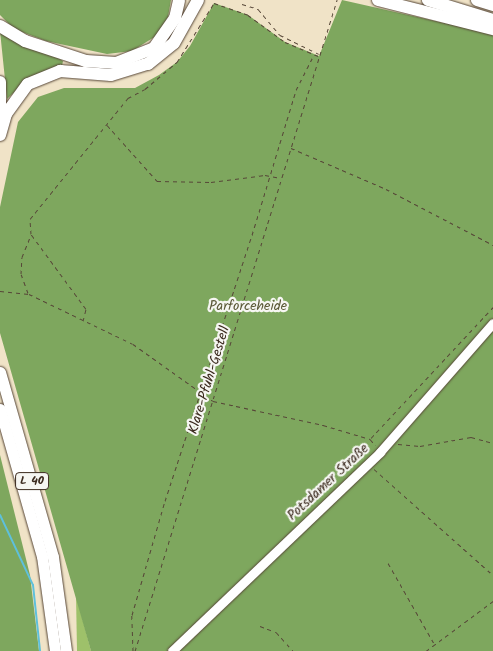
<!DOCTYPE html>
<html>
<head>
<meta charset="utf-8">
<style>
	body { margin:0 }
	#map { position:relative; width:493px; height:651px; overflow:hidden; background:#f0e3c7; font-family:Kalam,sans-serif }
	div>[style] { position:absolute }
	[style*='--x'] { left:calc(var(--x)*1px); top:calc(var(--y)*1px); width:calc(var(--w)*1px); rotate:calc(var(--a)*1deg) }
	.green>* { inset:0; background:#9ec16a }
	.forest>* { inset:0; background:#7ea75e }
	.stream>* { height:2px; margin:-1px; padding:0 1px; transform-origin:1px; border-radius:1px; background:#5ec0dc }
	.path>* { height:1px; margin-top:-0.5px; transform-origin:0; background:repeating-linear-gradient(90deg,#564637 0 4px,transparent 0 8px) }
	.roads { filter:drop-shadow(0 0 1px #564637) drop-shadow(0 0 1px #564637) }
	.tertiary>* { height:9px; margin:-4.5px; padding:0 4.5px; transform-origin:4.5px; border-radius:4.5px; background:#fff }
	.trunk>* { height:11px; margin:-5.5px; padding:0 5.5px; transform-origin:5.5px; border-radius:5.5px; background:#fff }
	.motorway>* { height:12px; margin:-6px; padding:0 6px; transform-origin:6px; border-radius:6px; background:#fff }
	span { translate:-50% -50%; white-space:nowrap; text-align:center; line-height:1.15; -webkit-text-stroke:4.5px #f6f6f2; paint-order:stroke }
	.shield-label span { padding:1px 4px; background:#f6f6f2; border:1px solid; border-radius:4px; -webkit-text-stroke-width:0 }
	.shield-label { font-size:12px; color:#3b2a1e; font-weight:700 }
	.park-label { font-size:14px; color:#595735 }
	.street-label { font-size:14px; color:#3b2a1e }
</style>
</head>
<body>
<div id="map">
	<div class="green">
		<div style="clip-path:polygon(76px 595px,91px 651px,77px 651px)"></div>
	</div>
	<div class="forest">
		<div style="clip-path:polygon(0 0,171px 0,168px 17px,156px 36px,132px 51px,107px 54px,46px 41px,14px 29px,0 15px)"></div>
		<div style="clip-path:polygon(342px 0,493px 34px,493px 651px,91px 651px,0 333px,0 207px,18px 122px,38px 97px,64px 88px,135px 88px,159px 75px,177px 62px,190px 46px,214px 3px,248px 15px,285px 42px,319px 56px)"></div>
		<div style="clip-path:polygon(0 31px,55px 56px,63px 61px,62px 66px,30px 77px,7px 99px)"></div>
		<div style="clip-path:polygon(0 455px,30px 575px,39px 651px,0 651px)"></div>
	</div>
	<div class="stream">
		<div style="--x:0;--y:515;--w:77;--a:64.8"></div>
		<div style="--x:33;--y:585;--w:66;--a:83.9"></div>
	</div>
	<div class="path">
		<div style="--x:242;--y:4;--w:17;--a:17"></div>
		<div style="--x:258;--y:9;--w:34;--a:50"></div>
		<div style="--x:280;--y:35;--w:43;--a:26"></div>
		<div style="--x:107;--y:125;--w:75;--a:48.2"></div>
		<div style="--x:157;--y:181;--w:54;--a:1.1"></div>
		<div style="--x:211;--y:182;--w:54;--a:-7.4"></div>
		<div style="--x:265;--y:175;--w:16;--a:11"></div>
		<div style="--x:291;--y:148;--w:103;--a:23.3"></div>
		<div style="--x:386;--y:189;--w:121;--a:27.6"></div>
		<div style="--x:0;--y:291;--w:29;--a:6"></div>
		<div style="--x:29;--y:294;--w:115;--a:25.7"></div>
		<div style="--x:133;--y:344;--w:98;--a:35.5"></div>
		<div style="--x:213;--y:401;--w:113;--a:12.3"></div>
		<div style="--x:323;--y:425;--w:49;--a:16.6"></div>
		<div style="--x:370;--y:439;--w:8;--a:50"></div>
		<div style="--x:28;--y:293;--w:20;--a:-110"></div>
		<div style="--x:21;--y:274;--w:17;--a:-87"></div>
		<div style="--x:22;--y:257;--w:24;--a:-68"></div>
		<div style="--x:83;--y:321;--w:12;--a:-76"></div>
		<div style="--x:86;--y:309;--w:93;--a:-126.3"></div>
		<div style="--x:31;--y:234;--w:15;--a:-94"></div>
		<div style="--x:30;--y:219;--w:156;--a:-51"></div>
		<div style="--x:128;--y:98;--w:19;--a:-28"></div>
		<div style="--x:145;--y:89;--w:42;--a:-40.2"></div>
		<div style="--x:177;--y:62;--w:70;--a:-57.9"></div>
		<div style="--x:214;--y:3;--w:36;--a:19"></div>
		<div style="--x:248;--y:15;--w:46;--a:36.1"></div>
		<div style="--x:285;--y:42;--w:36;--a:23"></div>
		<div style="--x:371;--y:438;--w:179;--a:-47"></div>
		<div style="--x:398;--y:444;--w:22;--a:5"></div>
		<div style="--x:420;--y:446;--w:52;--a:-10"></div>
		<div style="--x:471;--y:437;--w:23;--a:15"></div>
		<div style="--x:374;--y:469;--w:159;--a:41.7"></div>
		<div style="--x:388;--y:563;--w:95;--a:60.2"></div>
		<div style="--x:260;--y:626;--w:17;--a:21"></div>
		<div style="--x:276;--y:632;--w:25;--a:48"></div>
		<div style="--x:133;--y:651;--w:36;--a:-92"></div>
		<div style="--x:132;--y:615;--w:119;--a:-73.9"></div>
		<div style="--x:165;--y:501;--w:280;--a:-71.9"></div>
		<div style="--x:252;--y:235;--w:152;--a:-73.1"></div>
		<div style="--x:296;--y:90;--w:39;--a:-63"></div>
		<div style="--x:135;--y:651;--w:682;--a:-72.76"></div>
		<div style="--x:426;--y:651;--w:84;--a:-36.7"></div>
	</div>
	<div class="roads">
		<div class="tertiary">
			<div style="--x:172;--y:651;--w:288;--a:-43.7"></div>
			<div style="--x:380;--y:452;--w:171;--a:-48.8"></div>
		</div>
		<div class="trunk">
			<div style="--x:0;--y:372;--w:192;--a:74"></div>
			<div style="--x:53;--y:557;--w:95;--a:82.1"></div>
			<div style="--x:0;--y:409;--w:153;--a:74.1"></div>
			<div style="--x:42;--y:556;--w:96;--a:82.2"></div>
		</div>
		<div class="motorway">
			<div style="--x:378;--y:0;--w:119;--a:14.2"></div>
			<div style="--x:428;--y:0;--w:68;--a:17.1"></div>
			<div style="--x:477;--y:0;--w:17;--a:17"></div>
			<div style="--x:0;--y:26;--w:29;--a:31"></div>
			<div style="--x:25;--y:41;--w:64;--a:18.2"></div>
			<div style="--x:86;--y:61;--w:30;--a:4"></div>
			<div style="--x:116;--y:63;--w:41;--a:-21.5"></div>
			<div style="--x:154;--y:48;--w:37;--a:-55"></div>
			<div style="--x:175;--y:18;--w:18;--a:-77"></div>
			<div style="--x:0;--y:82;--w:31;--a:90"></div>
			<div style="--x:0;--y:135;--w:22;--a:-74"></div>
			<div style="--x:6;--y:114;--w:37;--a:-54"></div>
			<div style="--x:28;--y:84;--w:35;--a:-22"></div>
			<div style="--x:60;--y:71;--w:51;--a:4.5"></div>
			<div style="--x:111;--y:75;--w:39;--a:-17"></div>
			<div style="--x:148;--y:64;--w:33;--a:-39"></div>
			<div style="--x:174;--y:43;--w:49;--a:-60.8"></div>
		</div>
	</div>
	<div class="shield-label">
		<span style="left:32px;top:481px">L 40</span>
	</div>
	<div class="park-label">
		<span style="left:248px;top:306px">Parforceheide</span>
	</div>
	<div class="street-label">
		<span style="left:209px;top:380px;rotate:-73deg">Klare-Pfuhl-Gestell</span>
		<span style="left:328px;top:482px;rotate:-43deg">Potsdamer Straße</span>
	</div>
</div>
</body>
</html>
